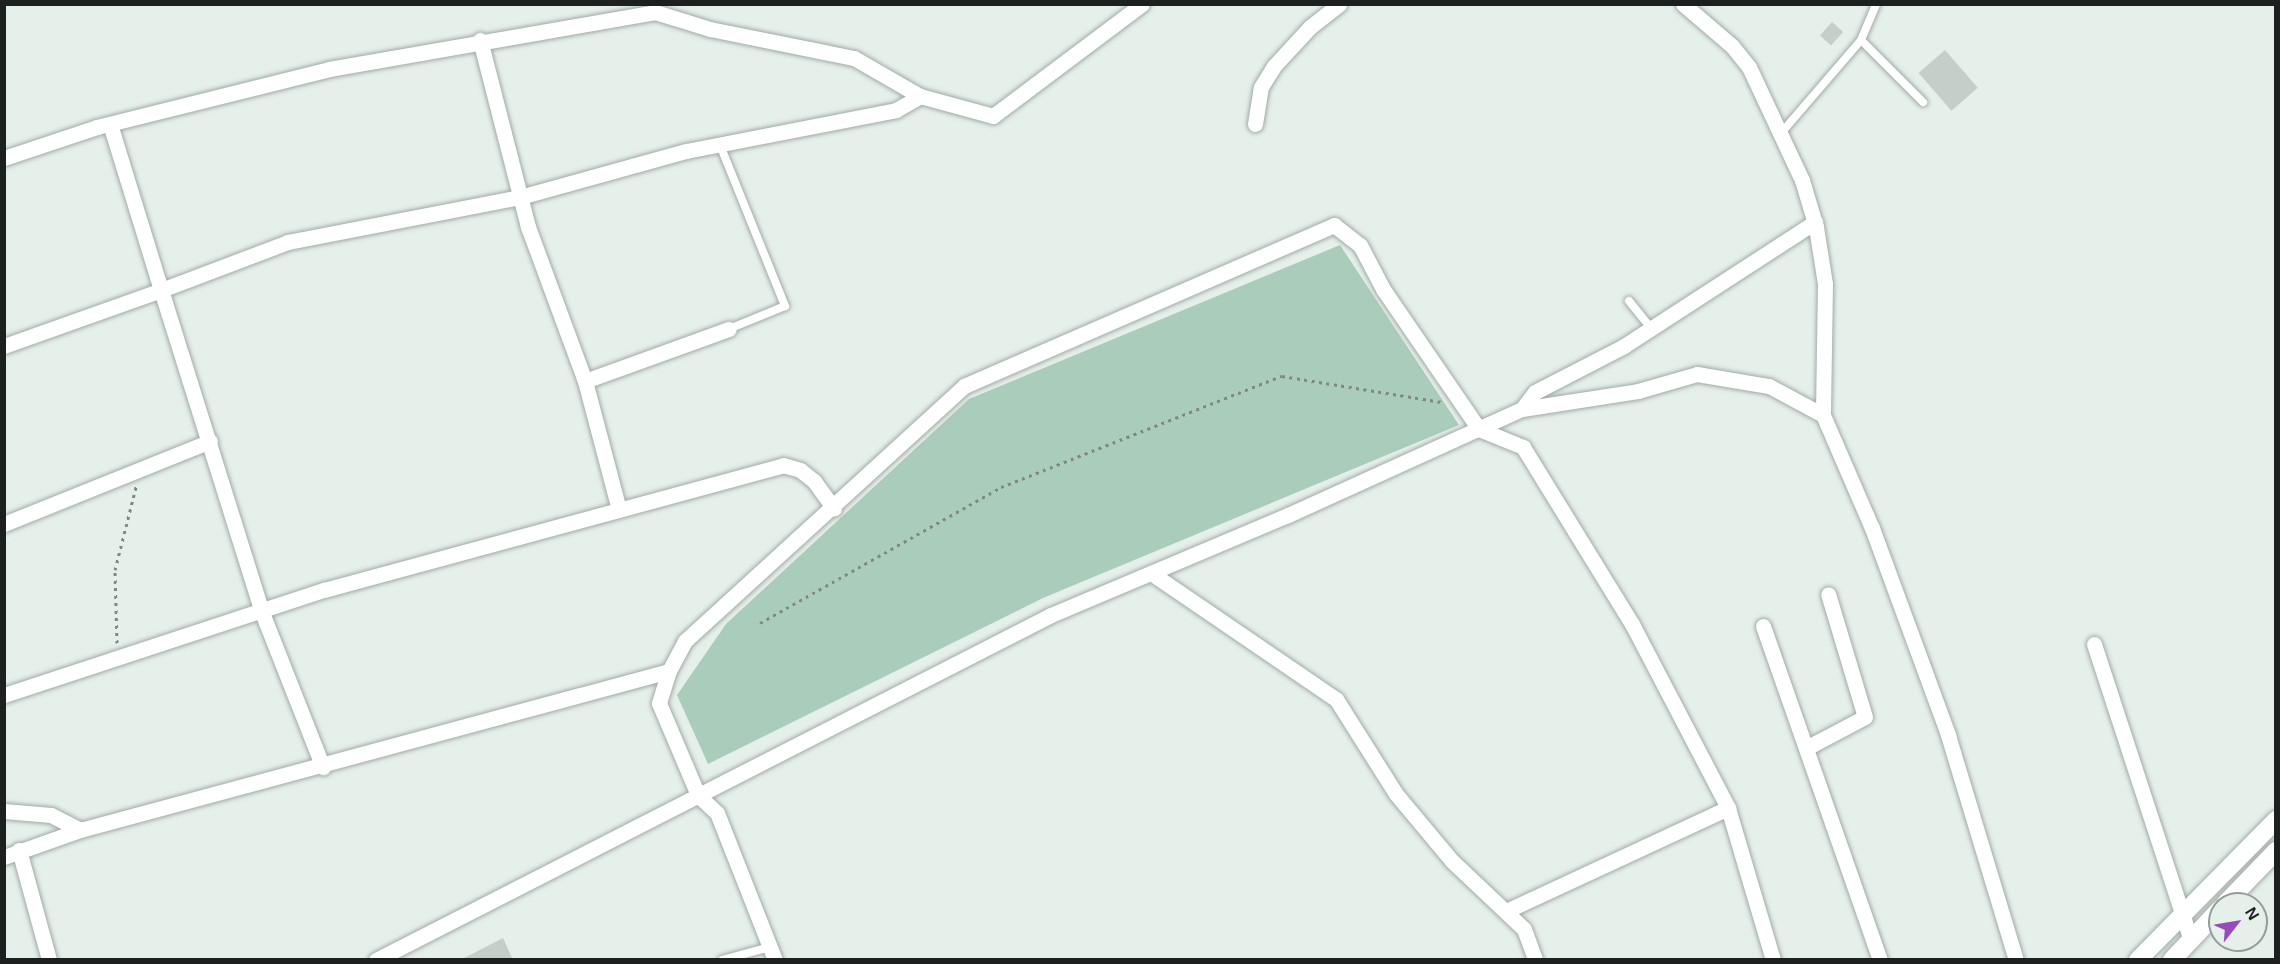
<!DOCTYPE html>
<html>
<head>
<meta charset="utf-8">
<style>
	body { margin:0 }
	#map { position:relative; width:2280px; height:964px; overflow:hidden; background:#e6f0eb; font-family:Arial,sans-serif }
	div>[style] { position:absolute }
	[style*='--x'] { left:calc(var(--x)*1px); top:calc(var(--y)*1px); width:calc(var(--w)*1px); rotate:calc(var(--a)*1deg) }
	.green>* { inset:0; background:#acb }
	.building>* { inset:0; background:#c5cfca; transform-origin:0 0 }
	.path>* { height:3px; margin-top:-1.5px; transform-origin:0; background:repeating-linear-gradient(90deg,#818884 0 3px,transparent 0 7.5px) }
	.roads { filter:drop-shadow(0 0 2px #a1aaa5) drop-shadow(0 0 2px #a1aaa5) }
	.service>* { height:8px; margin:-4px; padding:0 4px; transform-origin:4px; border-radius:4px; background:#fff }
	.minor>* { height:15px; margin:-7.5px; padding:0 7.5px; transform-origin:7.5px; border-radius:7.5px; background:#fff }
	.tertiary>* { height:18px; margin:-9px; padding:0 9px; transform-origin:9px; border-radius:9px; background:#fff }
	span { translate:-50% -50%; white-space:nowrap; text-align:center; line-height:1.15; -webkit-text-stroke:5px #e6f0eb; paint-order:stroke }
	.frame { position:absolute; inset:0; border:6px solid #1c201e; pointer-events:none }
	.north { position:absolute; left:2208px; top:892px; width:60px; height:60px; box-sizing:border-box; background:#e6f0eb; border:2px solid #959d99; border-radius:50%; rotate:59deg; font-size:16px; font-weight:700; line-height:24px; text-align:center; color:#1c201e }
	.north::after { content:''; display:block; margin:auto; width:21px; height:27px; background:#994aba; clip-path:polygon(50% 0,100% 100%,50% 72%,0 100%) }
</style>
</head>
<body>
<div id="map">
	<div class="green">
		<div style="clip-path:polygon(1340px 245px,1459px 425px,1043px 598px,708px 764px,677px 695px,726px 624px,969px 399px)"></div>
	</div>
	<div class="building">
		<div style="left:1832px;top:22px;width:15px;height:18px;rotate:42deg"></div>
		<div style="left:1945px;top:50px;width:50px;height:35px;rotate:49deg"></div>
		<div style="clip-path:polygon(503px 938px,513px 960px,460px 960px)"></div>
	</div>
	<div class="path">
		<div style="--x:760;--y:623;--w:277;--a:-29.4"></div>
		<div style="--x:1001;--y:487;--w:302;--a:-21.6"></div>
		<div style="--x:1282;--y:376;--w:162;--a:9.2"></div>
		<div style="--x:117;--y:643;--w:73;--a:-91.6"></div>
		<div style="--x:115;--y:570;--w:86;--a:-75.8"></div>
	</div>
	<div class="roads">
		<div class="service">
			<div style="--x:1861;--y:40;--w:88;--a:45"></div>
			<div style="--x:1782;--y:132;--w:121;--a:-49.3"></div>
			<div style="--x:1861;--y:40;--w:39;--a:-67"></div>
			<div style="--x:720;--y:145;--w:174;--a:68"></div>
			<div style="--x:785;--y:306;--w:61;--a:157.7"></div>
			<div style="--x:1629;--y:301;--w:35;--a:51"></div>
			<div style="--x:722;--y:960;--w:50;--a:-15.2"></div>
		</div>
		<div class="minor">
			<div style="--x:1683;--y:4;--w:65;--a:40.6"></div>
			<div style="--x:1732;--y:46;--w:27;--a:51"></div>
			<div style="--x:1749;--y:67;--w:125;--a:64.9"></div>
			<div style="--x:1802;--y:180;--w:49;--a:73.4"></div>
			<div style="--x:1816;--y:227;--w:58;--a:81"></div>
			<div style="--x:1825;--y:284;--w:131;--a:90.9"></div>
			<div style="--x:480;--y:40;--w:193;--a:75.6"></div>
			<div style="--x:528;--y:227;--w:164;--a:69.7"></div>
			<div style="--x:585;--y:381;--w:133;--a:75.2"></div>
			<div style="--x:110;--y:124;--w:174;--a:72.9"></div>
			<div style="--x:161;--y:290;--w:136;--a:-20.7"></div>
			<div style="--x:288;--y:242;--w:236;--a:-11"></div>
			<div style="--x:520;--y:197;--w:172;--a:-15.5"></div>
			<div style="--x:686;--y:151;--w:214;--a:-11"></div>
			<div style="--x:896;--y:110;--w:28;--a:-30"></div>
			<div style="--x:1255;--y:124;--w:37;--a:-81"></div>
			<div style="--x:1261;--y:87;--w:25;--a:-58"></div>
			<div style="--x:1274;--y:66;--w:53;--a:-47.3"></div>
			<div style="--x:1310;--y:27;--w:37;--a:-38"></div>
			<div style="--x:4;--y:158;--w:98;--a:-18.4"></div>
			<div style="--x:97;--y:127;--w:239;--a:-14"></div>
			<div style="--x:329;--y:69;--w:331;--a:-9.9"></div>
			<div style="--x:655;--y:12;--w:58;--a:17.2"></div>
			<div style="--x:710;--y:29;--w:147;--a:11.4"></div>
			<div style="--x:854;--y:58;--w:76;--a:29.9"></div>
			<div style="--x:920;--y:96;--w:76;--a:15.3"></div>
			<div style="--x:993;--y:116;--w:186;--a:-36.9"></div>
			<div style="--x:4;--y:346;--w:167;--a:-19.6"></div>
			<div style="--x:161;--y:290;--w:335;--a:72.6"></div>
			<div style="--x:261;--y:610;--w:169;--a:68.5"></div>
			<div style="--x:585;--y:381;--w:153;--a:-19.9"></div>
			<div style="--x:1522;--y:409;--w:21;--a:-53"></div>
			<div style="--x:1535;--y:392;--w:100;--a:-27.3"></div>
			<div style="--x:1624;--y:346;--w:228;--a:-33"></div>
			<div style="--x:4;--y:524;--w:222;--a:-21.9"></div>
			<div style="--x:1151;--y:573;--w:224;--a:34.3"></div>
			<div style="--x:1336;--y:699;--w:112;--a:57.7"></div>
			<div style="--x:1396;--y:794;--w:87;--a:50.1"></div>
			<div style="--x:1452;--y:861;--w:99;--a:43.4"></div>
			<div style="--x:1524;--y:929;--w:33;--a:70"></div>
			<div style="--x:1763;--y:626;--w:354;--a:70.7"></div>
			<div style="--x:2094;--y:644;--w:311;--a:71.9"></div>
			<div style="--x:4;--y:695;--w:337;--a:-18.2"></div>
			<div style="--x:324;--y:590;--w:476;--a:-15.2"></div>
			<div style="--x:783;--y:465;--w:18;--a:16"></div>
			<div style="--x:800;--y:470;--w:18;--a:38"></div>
			<div style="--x:814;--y:481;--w:34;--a:54"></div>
			<div style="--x:1808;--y:747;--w:64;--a:-27.8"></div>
			<div style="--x:1865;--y:717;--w:128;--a:-106.7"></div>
			<div style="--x:4;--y:811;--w:47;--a:4.9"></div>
			<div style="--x:51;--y:815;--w:33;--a:27"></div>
			<div style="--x:19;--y:850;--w:114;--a:74.7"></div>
			<div style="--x:4;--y:857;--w:81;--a:-19.6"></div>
			<div style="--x:80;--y:830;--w:610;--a:-15.11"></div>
			<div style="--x:1506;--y:911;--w:245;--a:-24.9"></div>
			<div style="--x:376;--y:960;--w:758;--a:-27.07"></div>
			<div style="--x:1051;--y:615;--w:257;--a:-22.9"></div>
			<div style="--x:1288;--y:515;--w:257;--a:-24.4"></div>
			<div style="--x:1522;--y:409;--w:117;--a:-8.8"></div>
			<div style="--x:1638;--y:391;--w:61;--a:-16.1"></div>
			<div style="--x:1697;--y:374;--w:73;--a:9.5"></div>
			<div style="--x:1769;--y:386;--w:61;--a:28.2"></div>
			<div style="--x:1823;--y:415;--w:123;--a:66.6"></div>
			<div style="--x:1872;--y:528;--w:221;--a:69.8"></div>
			<div style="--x:1948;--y:735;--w:235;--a:73.2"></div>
			<div style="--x:775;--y:960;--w:158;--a:-111.5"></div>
			<div style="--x:717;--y:813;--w:26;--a:-137"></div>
			<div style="--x:698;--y:795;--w:100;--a:-113"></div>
			<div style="--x:659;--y:703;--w:34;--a:-73"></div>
			<div style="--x:669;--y:671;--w:34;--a:-62"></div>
			<div style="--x:685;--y:641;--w:378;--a:-42.4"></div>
			<div style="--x:964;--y:386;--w:404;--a:-23.5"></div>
			<div style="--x:1334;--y:225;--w:33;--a:38"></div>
			<div style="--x:1360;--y:245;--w:50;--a:62.4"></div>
			<div style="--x:1383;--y:289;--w:170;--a:55.6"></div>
			<div style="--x:1479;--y:429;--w:48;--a:22.2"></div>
			<div style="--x:1523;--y:447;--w:208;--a:58.4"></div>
			<div style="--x:1632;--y:624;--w:208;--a:62.4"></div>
			<div style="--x:1728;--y:808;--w:159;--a:73.5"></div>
		</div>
		<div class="tertiary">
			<div style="--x:2225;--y:904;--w:74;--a:-46.1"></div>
			<div style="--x:2138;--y:960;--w:197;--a:-45.4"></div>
			<div style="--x:2172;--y:960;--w:70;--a:-46.7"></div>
		</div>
	</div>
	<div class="frame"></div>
	<div class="north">N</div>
</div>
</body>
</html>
